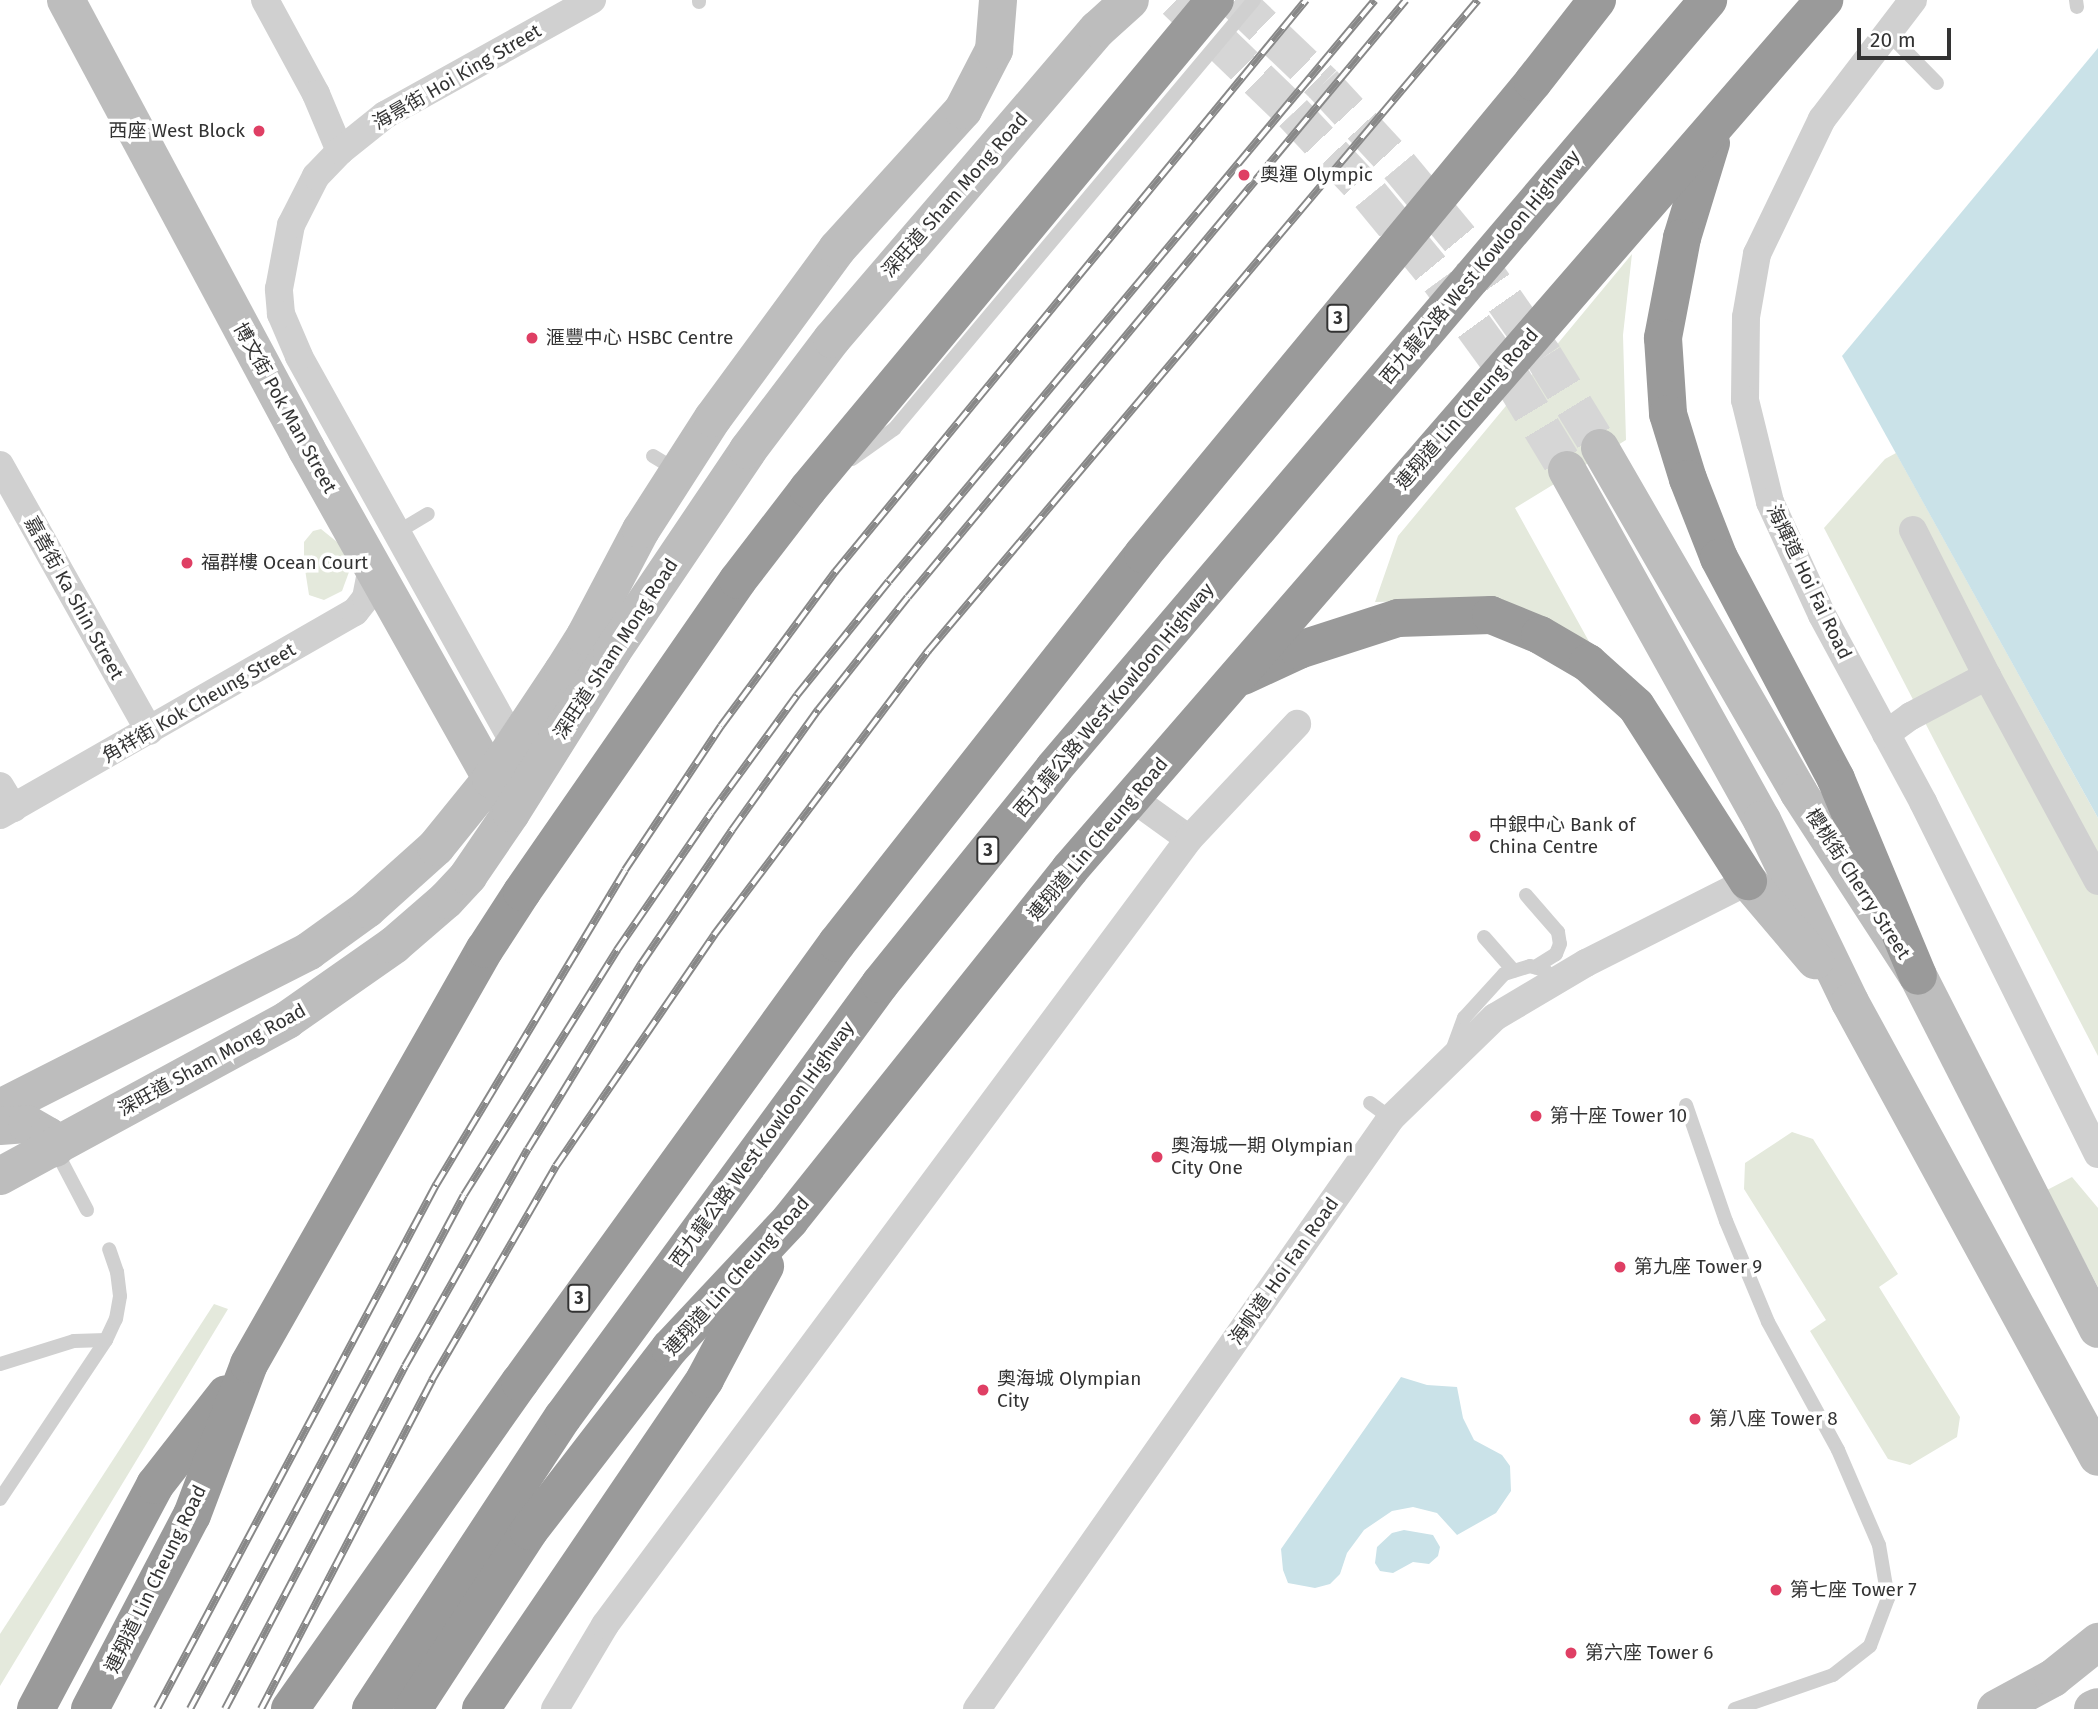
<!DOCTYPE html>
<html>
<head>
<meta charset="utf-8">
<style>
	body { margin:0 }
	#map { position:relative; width:2098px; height:1709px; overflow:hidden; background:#fff; font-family:"Fira Sans","Noto Sans TC",sans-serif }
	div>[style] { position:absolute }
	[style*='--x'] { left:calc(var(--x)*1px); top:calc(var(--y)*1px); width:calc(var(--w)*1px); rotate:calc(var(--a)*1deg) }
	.green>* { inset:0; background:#e4e9dc }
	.water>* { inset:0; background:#cae2e8 }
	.secondary-tunnel>* { height:38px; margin-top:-19px; transform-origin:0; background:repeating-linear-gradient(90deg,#d6d6d6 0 38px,transparent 0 57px) }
	.lane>* { height:14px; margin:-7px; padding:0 7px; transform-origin:7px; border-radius:7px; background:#d0d0d0 }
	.street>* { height:28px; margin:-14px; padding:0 14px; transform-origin:14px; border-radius:14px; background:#d0d0d0 }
	.secondary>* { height:38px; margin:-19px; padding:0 19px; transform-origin:19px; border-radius:19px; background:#bdbdbd }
	.highway>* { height:38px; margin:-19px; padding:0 19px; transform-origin:19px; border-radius:19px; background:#9a9a9a }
	.rail>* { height:8px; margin-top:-4px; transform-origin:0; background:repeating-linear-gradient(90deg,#fff 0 16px,#888 0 32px); box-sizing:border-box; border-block:2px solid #888 }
	.dots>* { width:19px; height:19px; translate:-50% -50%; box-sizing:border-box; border:4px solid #fff; border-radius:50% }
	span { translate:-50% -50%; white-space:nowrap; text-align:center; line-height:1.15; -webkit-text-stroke:7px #fff; paint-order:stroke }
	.shield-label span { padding:2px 5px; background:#fff; border:2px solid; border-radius:5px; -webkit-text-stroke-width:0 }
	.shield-label { font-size:18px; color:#333; font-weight:700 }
	.street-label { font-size:19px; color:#333 }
	.poi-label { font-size:19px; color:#333 }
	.right { translate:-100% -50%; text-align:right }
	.left { translate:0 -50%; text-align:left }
	.scale { position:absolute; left:1857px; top:28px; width:94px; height:32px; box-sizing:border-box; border:4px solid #333; border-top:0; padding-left:9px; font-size:21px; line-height:24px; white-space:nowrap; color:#333; -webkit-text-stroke:5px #fff; paint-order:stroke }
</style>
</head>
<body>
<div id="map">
	<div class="green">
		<div style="clip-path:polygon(1632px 254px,1623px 335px,1626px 440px,1515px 508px,1597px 656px,1463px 600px,1375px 602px,1398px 536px)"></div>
		<div style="clip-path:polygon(1896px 453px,2098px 818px,2098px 1056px,1824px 528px,1885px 459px)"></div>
		<div style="clip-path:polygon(321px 529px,342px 546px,349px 572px,342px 591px,324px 600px,309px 595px,304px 563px,304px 542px,313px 531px)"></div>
		<div style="clip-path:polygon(1792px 1132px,1813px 1139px,1898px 1274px,1879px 1287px,1960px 1417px,1957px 1437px,1910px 1465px,1888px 1459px,1810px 1331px,1826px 1320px,1744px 1189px,1745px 1163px)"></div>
		<div style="clip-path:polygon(2072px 1177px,2098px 1208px,2098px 1287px,2047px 1190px)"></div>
		<div style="clip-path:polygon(214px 1304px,228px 1309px,0 1686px,0 1634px)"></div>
	</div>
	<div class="water">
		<div style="clip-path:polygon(2098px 48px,2098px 818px,1842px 356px)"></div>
		<div style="clip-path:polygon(1401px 1377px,1427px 1385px,1457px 1387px,1463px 1418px,1474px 1440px,1502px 1455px,1510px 1466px,1511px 1491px,1496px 1513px,1457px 1535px,1437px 1513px,1413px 1507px,1392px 1511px,1364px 1530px,1347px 1553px,1340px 1574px,1330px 1584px,1315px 1588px,1288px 1583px,1283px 1570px,1281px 1549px)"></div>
		<div style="clip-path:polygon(1404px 1530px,1433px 1535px,1440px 1547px,1438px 1556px,1429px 1564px,1413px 1562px,1393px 1573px,1380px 1571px,1375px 1563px,1377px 1547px,1392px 1533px)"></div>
	</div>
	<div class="secondary-tunnel">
		<div style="--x:1176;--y:0;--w:163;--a:44"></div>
		<div style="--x:1293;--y:113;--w:112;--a:46.8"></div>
		<div style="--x:1370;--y:195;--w:110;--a:50.5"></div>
		<div style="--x:1440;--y:280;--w:122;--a:54"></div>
		<div style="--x:1512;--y:379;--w:106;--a:58.9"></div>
		<div style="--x:1235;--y:0;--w:122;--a:43.7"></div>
		<div style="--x:1323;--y:84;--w:112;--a:47.2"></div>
		<div style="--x:1399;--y:166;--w:114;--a:50.3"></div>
		<div style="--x:1472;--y:254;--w:126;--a:55"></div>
		<div style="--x:1544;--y:357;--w:107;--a:58.4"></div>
	</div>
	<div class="lane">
		<div style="--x:2076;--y:0;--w:7;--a:82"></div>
		<div style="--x:699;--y:2;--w:2;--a:-90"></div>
		<div style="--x:1888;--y:33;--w:70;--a:45.6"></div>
		<div style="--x:653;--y:456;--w:27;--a:31"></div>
		<div style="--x:852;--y:459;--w:52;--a:-35.5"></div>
		<div style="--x:894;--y:429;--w:560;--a:-50"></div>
		<div style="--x:396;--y:533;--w:37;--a:-31"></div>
		<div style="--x:1526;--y:895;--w:49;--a:49.1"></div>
		<div style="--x:1558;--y:932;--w:12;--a:81"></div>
		<div style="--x:1560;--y:944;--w:11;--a:112"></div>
		<div style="--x:1556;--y:954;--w:25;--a:148"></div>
		<div style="--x:1484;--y:937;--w:45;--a:48.6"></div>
		<div style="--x:1453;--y:1048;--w:32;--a:-70"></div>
		<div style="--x:1464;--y:1018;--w:59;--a:-47.7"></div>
		<div style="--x:1504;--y:974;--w:27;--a:-17"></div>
		<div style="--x:1530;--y:966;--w:15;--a:16"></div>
		<div style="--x:1544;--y:970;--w:16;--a:38"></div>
		<div style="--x:1370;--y:1103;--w:26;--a:36"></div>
		<div style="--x:1686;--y:1105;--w:123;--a:71"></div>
		<div style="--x:1726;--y:1221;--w:109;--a:67.4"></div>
		<div style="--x:1768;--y:1322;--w:146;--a:61.3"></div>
		<div style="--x:1838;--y:1450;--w:103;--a:66.7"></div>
		<div style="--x:1879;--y:1545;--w:54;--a:80.4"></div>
		<div style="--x:1888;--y:1598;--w:51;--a:110.6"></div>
		<div style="--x:1870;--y:1646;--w:47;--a:141.9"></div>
		<div style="--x:1833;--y:1675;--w:104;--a:160.9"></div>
		<div style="--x:55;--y:1149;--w:69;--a:62.3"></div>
		<div style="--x:0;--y:1364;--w:77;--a:-17.3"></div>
		<div style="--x:74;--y:1341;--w:32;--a:-2"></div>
		<div style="--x:0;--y:1499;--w:191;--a:-56.3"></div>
		<div style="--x:106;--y:1340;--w:23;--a:-65"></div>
		<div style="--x:116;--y:1319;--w:23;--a:-80"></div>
		<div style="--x:120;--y:1296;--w:24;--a:-97"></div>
		<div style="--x:117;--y:1272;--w:24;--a:-109"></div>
	</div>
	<div class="street">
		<div style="--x:265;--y:0;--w:107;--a:61.5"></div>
		<div style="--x:316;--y:94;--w:62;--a:67.2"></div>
		<div style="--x:1913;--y:0;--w:150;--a:127.4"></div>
		<div style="--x:1822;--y:119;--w:150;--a:115.7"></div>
		<div style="--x:1757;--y:254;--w:64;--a:99.9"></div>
		<div style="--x:1746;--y:317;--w:83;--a:90.7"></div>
		<div style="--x:1745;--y:400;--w:105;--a:76.2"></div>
		<div style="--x:1770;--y:502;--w:124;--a:65.3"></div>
		<div style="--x:1822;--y:615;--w:213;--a:61.6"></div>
		<div style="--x:1923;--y:802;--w:393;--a:63.6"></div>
		<div style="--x:0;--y:465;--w:305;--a:60.7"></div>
		<div style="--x:1913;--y:530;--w:164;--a:63.1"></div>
		<div style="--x:1987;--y:676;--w:233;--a:61.6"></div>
		<div style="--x:1886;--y:734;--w:31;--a:-36"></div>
		<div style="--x:1911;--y:716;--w:86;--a:-27.8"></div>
		<div style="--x:523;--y:759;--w:461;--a:-119.1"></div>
		<div style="--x:299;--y:356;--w:46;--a:-113.2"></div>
		<div style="--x:281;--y:314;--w:25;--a:-95"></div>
		<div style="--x:279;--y:289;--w:65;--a:-79.4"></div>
		<div style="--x:291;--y:225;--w:55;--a:-63"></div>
		<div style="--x:316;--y:176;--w:35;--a:-46"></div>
		<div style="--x:340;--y:151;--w:58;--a:-38.7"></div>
		<div style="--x:385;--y:115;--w:237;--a:-29.1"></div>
		<div style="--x:0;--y:786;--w:26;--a:59"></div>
		<div style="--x:1132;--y:798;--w:70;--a:35.7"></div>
		<div style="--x:0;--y:815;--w:409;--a:-29.8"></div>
		<div style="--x:355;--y:612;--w:18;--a:-52"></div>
		<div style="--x:366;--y:598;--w:31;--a:-79"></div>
		<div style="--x:555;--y:1709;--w:98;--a:-59.2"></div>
		<div style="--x:605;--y:1625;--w:979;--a:-53.39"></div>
		<div style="--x:1189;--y:839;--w:158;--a:-46.8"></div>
		<div style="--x:977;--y:1709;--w:722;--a:-54.99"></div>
		<div style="--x:1391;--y:1118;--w:145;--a:-44.2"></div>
		<div style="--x:1495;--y:1017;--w:106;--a:-30.7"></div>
		<div style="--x:1586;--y:963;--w:182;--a:-26.8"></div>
	</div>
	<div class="secondary">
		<div style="--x:66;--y:0;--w:510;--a:61.83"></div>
		<div style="--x:307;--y:450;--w:397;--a:60.7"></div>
		<div style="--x:1600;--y:448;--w:398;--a:60"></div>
		<div style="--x:1799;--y:793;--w:218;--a:57"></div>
		<div style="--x:1918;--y:976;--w:396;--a:63"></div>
		<div style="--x:1567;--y:470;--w:401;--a:60.9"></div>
		<div style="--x:1762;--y:820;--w:202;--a:64.2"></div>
		<div style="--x:1850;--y:1002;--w:518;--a:61.41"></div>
		<div style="--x:1748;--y:881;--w:104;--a:49.7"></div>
		<div style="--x:0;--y:1108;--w:347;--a:-26.9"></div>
		<div style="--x:309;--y:951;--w:72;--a:-35.9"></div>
		<div style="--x:367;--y:909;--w:93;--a:-41.9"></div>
		<div style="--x:436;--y:847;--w:87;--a:-51"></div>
		<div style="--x:491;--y:779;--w:130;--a:-56.3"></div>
		<div style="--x:563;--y:671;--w:41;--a:-57.8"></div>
		<div style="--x:585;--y:636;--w:120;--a:-62.2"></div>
		<div style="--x:641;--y:530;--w:133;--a:-57.3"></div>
		<div style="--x:713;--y:418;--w:210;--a:-53.7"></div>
		<div style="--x:837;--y:249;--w:188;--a:-47.8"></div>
		<div style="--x:963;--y:110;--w:68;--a:-62.7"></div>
		<div style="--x:994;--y:50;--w:50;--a:-85.4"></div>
		<div style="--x:0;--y:1126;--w:27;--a:-4"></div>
		<div style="--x:27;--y:1124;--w:24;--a:30"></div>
		<div style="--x:48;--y:1136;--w:14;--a:60"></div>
		<div style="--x:0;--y:1176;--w:327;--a:-28.5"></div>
		<div style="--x:287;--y:1020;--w:131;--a:-35"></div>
		<div style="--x:394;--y:945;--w:69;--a:-40.9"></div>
		<div style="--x:446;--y:900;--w:33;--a:-47"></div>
		<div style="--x:468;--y:876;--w:76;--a:-55.7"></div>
		<div style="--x:511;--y:813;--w:190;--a:-57.9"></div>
		<div style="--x:612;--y:652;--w:244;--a:-56"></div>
		<div style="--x:748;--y:450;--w:139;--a:-52.9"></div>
		<div style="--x:832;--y:339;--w:408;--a:-49.4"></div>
		<div style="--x:1098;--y:29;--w:43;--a:-42.2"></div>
		<div style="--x:1996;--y:1709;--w:65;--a:-28.5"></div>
		<div style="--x:2053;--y:1678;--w:58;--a:-38.7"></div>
		<div style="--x:2093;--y:1709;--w:5;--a:-22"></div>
	</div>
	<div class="highway">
		<div style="--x:1711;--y:143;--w:99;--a:107"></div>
		<div style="--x:1682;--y:238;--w:102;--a:100.8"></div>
		<div style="--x:1663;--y:338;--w:76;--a:86.2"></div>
		<div style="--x:1668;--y:414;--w:68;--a:72.9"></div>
		<div style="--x:1688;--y:479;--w:85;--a:68.6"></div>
		<div style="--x:1719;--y:558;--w:250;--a:62.1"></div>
		<div style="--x:1836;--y:779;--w:213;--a:67.4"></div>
		<div style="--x:1243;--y:676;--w:62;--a:-24.9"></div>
		<div style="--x:1299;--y:650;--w:104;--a:-17.9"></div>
		<div style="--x:1398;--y:618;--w:93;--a:-1.8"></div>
		<div style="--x:1491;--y:615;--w:53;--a:22.2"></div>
		<div style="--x:1540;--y:635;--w:56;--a:30.3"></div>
		<div style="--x:1588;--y:663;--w:64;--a:41.9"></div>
		<div style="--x:1636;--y:706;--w:208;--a:57.4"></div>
		<div style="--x:36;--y:1709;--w:254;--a:-62"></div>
		<div style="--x:155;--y:1485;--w:115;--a:-52"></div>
		<div style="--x:90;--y:1709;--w:219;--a:-62.3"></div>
		<div style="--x:192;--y:1515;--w:161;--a:-69.3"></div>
		<div style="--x:249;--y:1364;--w:477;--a:-60.4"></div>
		<div style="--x:485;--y:949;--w:68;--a:-57"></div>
		<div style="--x:522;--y:892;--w:379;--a:-55.3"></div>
		<div style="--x:738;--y:580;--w:115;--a:-52.4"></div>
		<div style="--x:808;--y:489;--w:636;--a:-50.23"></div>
		<div style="--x:290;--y:1709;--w:400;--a:-54.9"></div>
		<div style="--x:520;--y:1382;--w:541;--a:-54.17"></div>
		<div style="--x:837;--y:943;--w:495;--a:-51.8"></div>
		<div style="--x:1143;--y:554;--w:612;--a:-50.43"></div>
		<div style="--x:1533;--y:82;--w:104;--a:-52"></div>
		<div style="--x:371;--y:1709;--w:349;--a:-56.7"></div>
		<div style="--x:563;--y:1417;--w:537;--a:-53.79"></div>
		<div style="--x:880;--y:984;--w:277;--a:-51.1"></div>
		<div style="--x:1054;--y:768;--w:1009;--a:-49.58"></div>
		<div style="--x:413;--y:1709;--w:212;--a:-56.9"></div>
		<div style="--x:529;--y:1531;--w:231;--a:-52.4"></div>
		<div style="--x:670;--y:1348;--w:175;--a:-46.8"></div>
		<div style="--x:790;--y:1220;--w:449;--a:-51.4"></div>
		<div style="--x:1070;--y:869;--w:1151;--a:-49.05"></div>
		<div style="--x:481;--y:1709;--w:399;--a:-55.8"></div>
		<div style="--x:705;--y:1379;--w:128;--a:-62"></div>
	</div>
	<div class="rail">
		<div style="--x:157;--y:1709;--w:594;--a:-61.97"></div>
		<div style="--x:436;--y:1185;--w:367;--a:-59"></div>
		<div style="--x:625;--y:870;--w:173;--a:-56.3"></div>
		<div style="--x:721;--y:726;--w:192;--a:-53.5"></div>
		<div style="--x:835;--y:572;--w:741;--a:-50.53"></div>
		<div style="--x:190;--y:1709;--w:582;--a:-61.94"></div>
		<div style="--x:464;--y:1195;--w:289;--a:-58"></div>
		<div style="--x:617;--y:950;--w:166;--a:-55.5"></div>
		<div style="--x:711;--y:813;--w:146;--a:-53.9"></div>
		<div style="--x:797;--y:695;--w:146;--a:-51.1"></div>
		<div style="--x:889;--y:581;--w:757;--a:-50.09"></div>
		<div style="--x:225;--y:1709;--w:387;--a:-62.3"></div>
		<div style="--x:405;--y:1366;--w:249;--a:-60.5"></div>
		<div style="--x:528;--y:1149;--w:217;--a:-58.6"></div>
		<div style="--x:641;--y:964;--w:162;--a:-55.8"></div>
		<div style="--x:732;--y:830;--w:148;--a:-54.4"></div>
		<div style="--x:818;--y:710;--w:144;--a:-51.5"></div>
		<div style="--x:908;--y:597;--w:777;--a:-50.17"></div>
		<div style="--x:261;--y:1709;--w:371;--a:-62.5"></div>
		<div style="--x:432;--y:1380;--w:247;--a:-59.9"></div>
		<div style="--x:556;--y:1166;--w:280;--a:-55.6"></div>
		<div style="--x:714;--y:935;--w:356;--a:-53"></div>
		<div style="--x:928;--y:651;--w:852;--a:-49.81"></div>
	</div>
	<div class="dots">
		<div style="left:259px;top:131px;background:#df3f64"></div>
		<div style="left:1244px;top:175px;background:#df3f64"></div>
		<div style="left:532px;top:338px;background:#df3f64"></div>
		<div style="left:187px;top:563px;background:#df3f64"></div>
		<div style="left:1475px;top:836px;background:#df3f64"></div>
		<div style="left:1536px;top:1116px;background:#df3f64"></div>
		<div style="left:1157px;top:1157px;background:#df3f64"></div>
		<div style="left:1620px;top:1267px;background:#df3f64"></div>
		<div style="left:983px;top:1390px;background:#df3f64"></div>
		<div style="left:1695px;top:1419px;background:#df3f64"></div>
		<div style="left:1776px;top:1590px;background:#df3f64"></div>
		<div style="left:1571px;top:1653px;background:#df3f64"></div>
	</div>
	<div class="shield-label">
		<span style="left:1338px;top:318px">3</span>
		<span style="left:988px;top:850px">3</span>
		<span style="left:579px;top:1298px">3</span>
	</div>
	<div class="street-label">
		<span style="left:457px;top:77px;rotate:-30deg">海景街 Hoi King Street</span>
		<span style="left:955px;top:195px;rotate:-49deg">深旺道 Sham Mong Road</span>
		<span style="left:1480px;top:267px;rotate:-50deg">西九龍公路 West Kowloon Highway</span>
		<span style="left:285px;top:408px;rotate:61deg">博文街 Pok Man Street</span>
		<span style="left:1467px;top:409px;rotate:-49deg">連翔道 Lin Cheung Road</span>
		<span style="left:1809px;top:582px;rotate:64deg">海輝道 Hoi Fai Road</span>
		<span style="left:74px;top:598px;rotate:61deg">嘉善街 Ka Shin Street</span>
		<span style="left:616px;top:649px;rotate:-57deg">深旺道 Sham Mong Road</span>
		<span style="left:1114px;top:700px;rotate:-50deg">西九龍公路 West Kowloon Highway</span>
		<span style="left:199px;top:703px;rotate:-30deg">角祥街 Kok Cheung Street</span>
		<span style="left:1098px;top:839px;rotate:-50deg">連翔道 Lin Cheung Road</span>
		<span style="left:1858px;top:884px;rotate:57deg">櫻桃街 Cherry Street</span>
		<span style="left:212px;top:1060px;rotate:-29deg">深旺道 Sham Mong Road</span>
		<span style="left:762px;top:1144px;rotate:-54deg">西九龍公路 West Kowloon Highway</span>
		<span style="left:1284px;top:1271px;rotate:-55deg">海帆道 Hoi Fan Road</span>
		<span style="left:737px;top:1276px;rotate:-48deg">連翔道 Lin Cheung Road</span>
		<span style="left:156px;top:1579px;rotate:-64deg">連翔道 Lin Cheung Road</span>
	</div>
	<div class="poi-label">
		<span class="right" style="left:245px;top:131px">西座 West Block</span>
		<span class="left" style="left:1260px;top:175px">奧運 Olympic</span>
		<span class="left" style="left:546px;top:338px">滙豐中心 HSBC Centre</span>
		<span class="left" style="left:201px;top:563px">福群樓 Ocean Court</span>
		<span class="left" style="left:1489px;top:836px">中銀中心 Bank of<br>China Centre</span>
		<span class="left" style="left:1550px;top:1116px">第十座 Tower 10</span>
		<span class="left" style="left:1171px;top:1157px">奧海城一期 Olympian<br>City One</span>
		<span class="left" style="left:1634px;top:1267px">第九座 Tower 9</span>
		<span class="left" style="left:997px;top:1390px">奧海城 Olympian<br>City</span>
		<span class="left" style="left:1709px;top:1419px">第八座 Tower 8</span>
		<span class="left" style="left:1790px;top:1590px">第七座 Tower 7</span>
		<span class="left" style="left:1585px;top:1653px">第六座 Tower 6</span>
	</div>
	<div class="scale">20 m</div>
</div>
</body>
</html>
